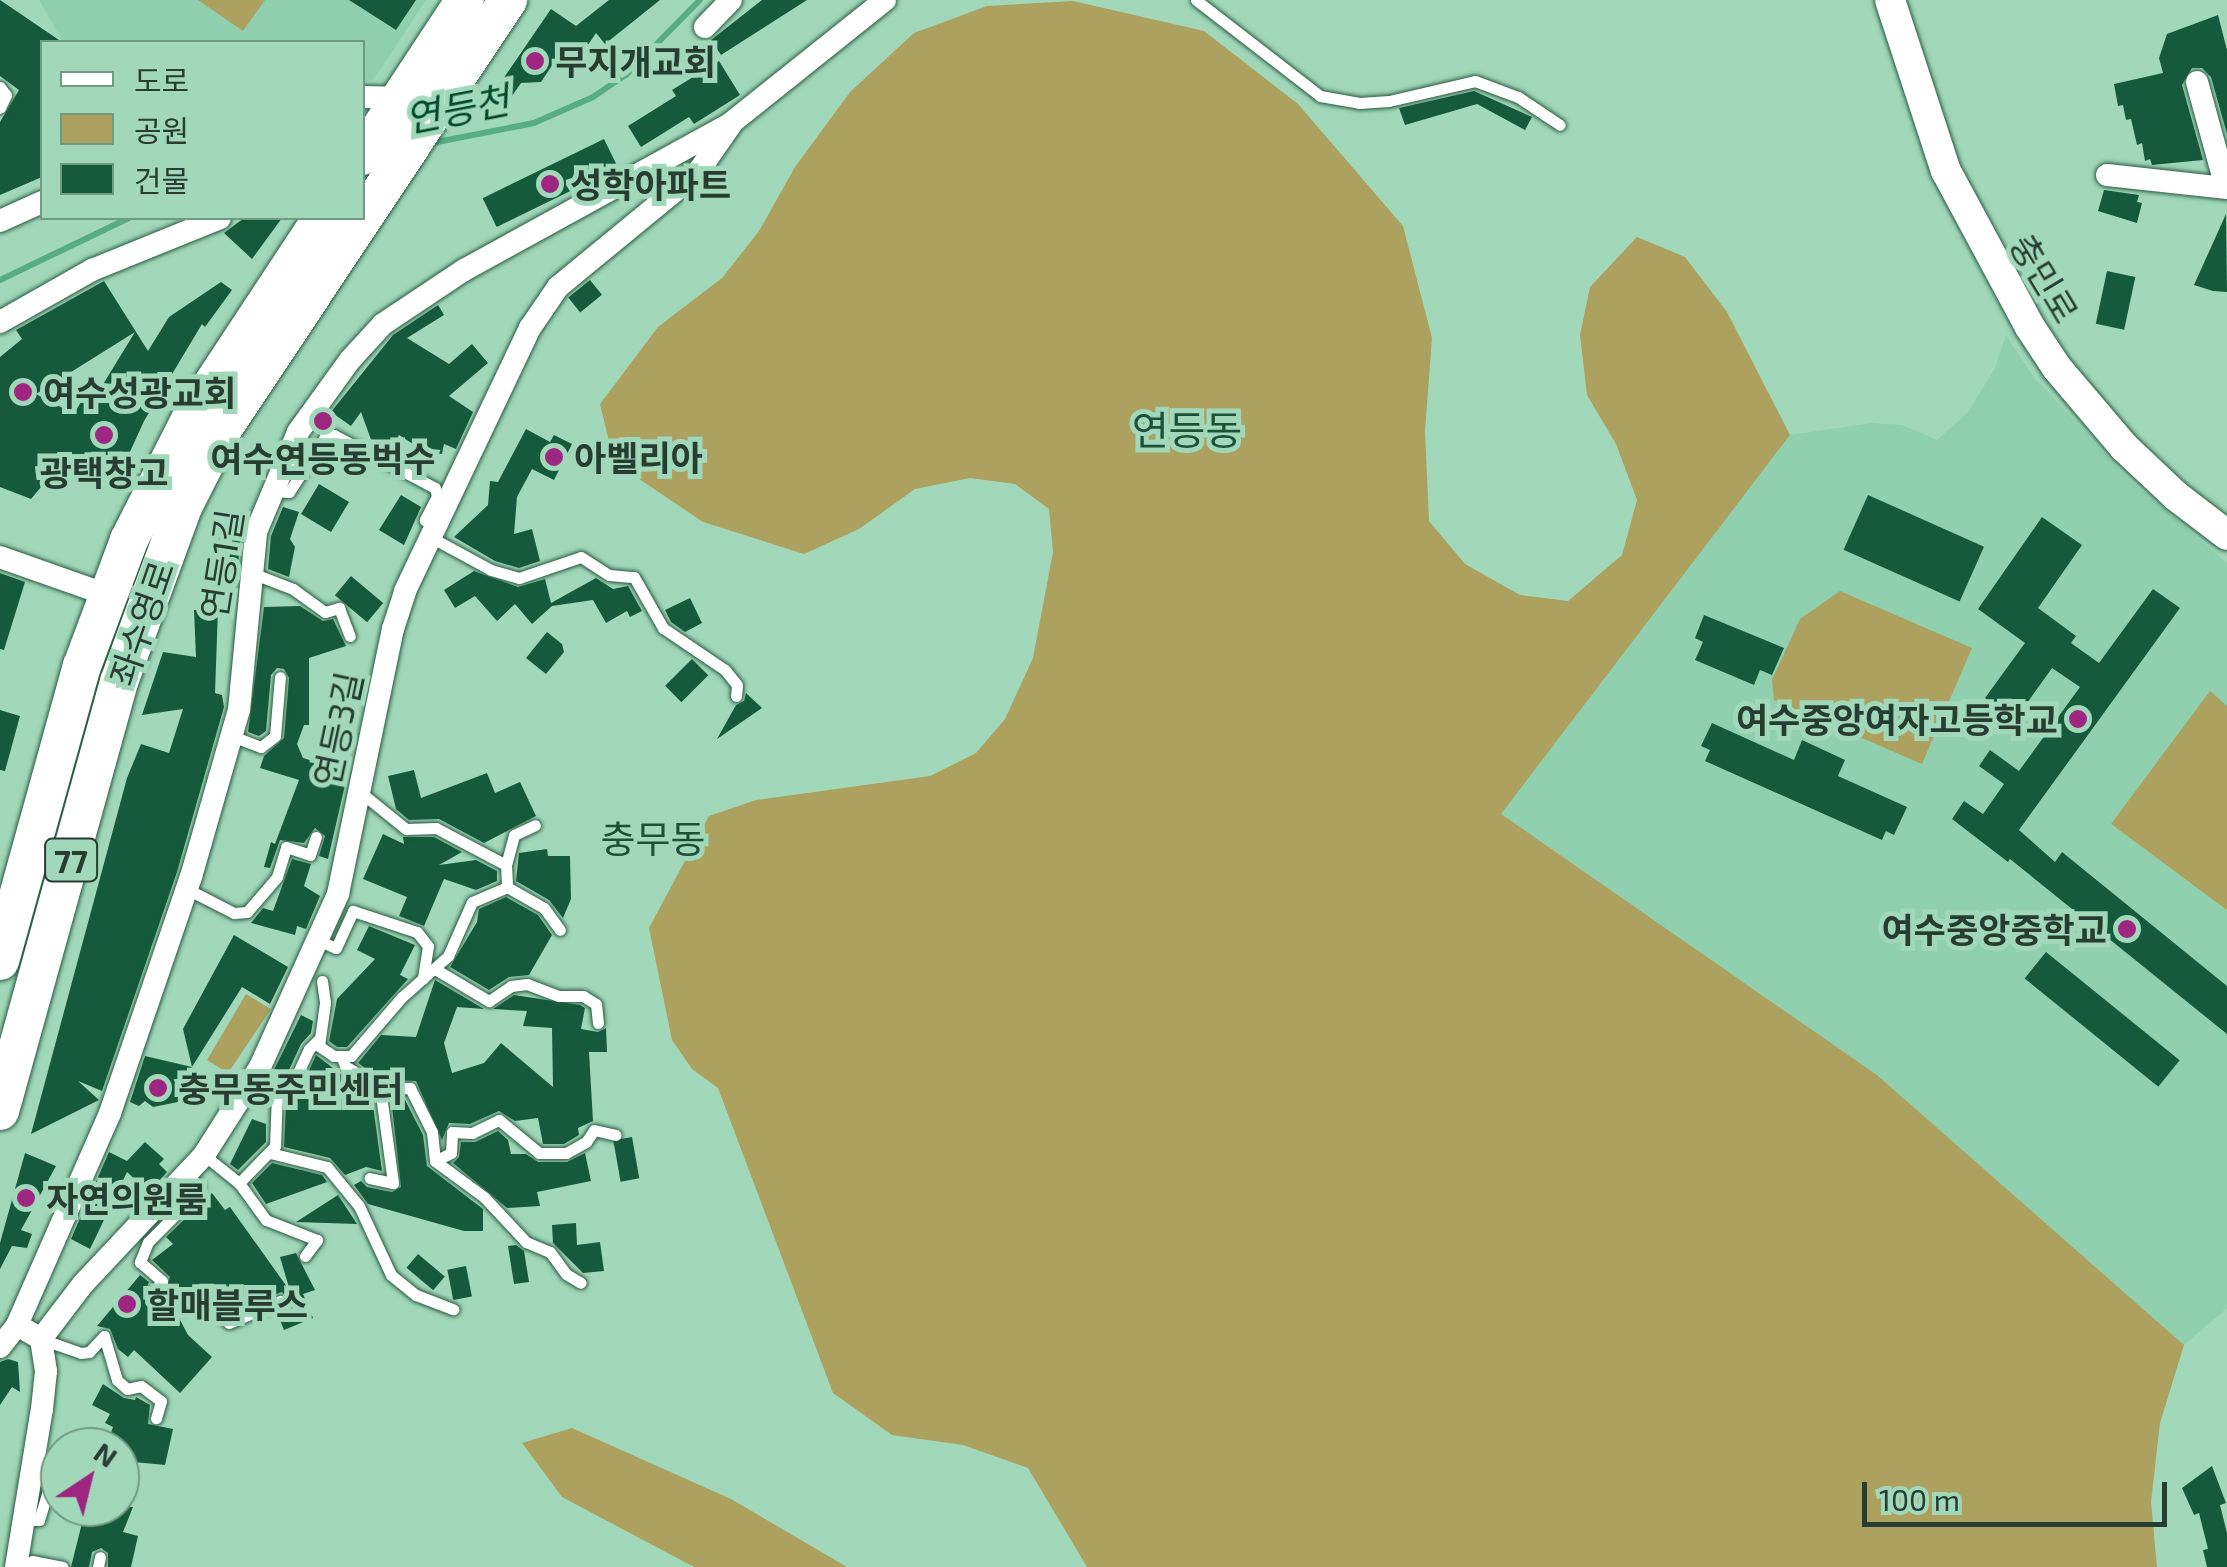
<!DOCTYPE html>
<html>
<head>
<meta charset="utf-8">
<style>
	body { margin:0 }
	#map { position:relative; width:2227px; height:1567px; overflow:hidden; background:#a2d8ba; font-family:"Exo 2","Noto Sans KR",sans-serif }
	div>[style] { position:absolute }
	[style*='--x'] { left:calc(var(--x)*1px); top:calc(var(--y)*1px); width:calc(var(--w)*1px); rotate:calc(var(--a)*1deg) }
	.built>* { inset:0; background:#91d0ae }
	.green>* { inset:0; background:#aca15e }
	.stream>* { height:6px; margin:-3px; padding:0 3px; transform-origin:3px; border-radius:3px; background:#58ad82 }
	.building>* { inset:0; background:#155a3c; transform-origin:0 0 }
	.roads { filter:drop-shadow(0 0 2px #275b41) drop-shadow(0 0 2px #275b41) }
	.service>* { height:11px; margin:-5.5px; padding:0 5.5px; transform-origin:5.5px; border-radius:5.5px; background:#fff }
	.minor>* { height:22px; margin:-11px; padding:0 11px; transform-origin:11px; border-radius:11px; background:#fff }
	.tertiary>* { height:30px; margin:-15px; padding:0 15px; transform-origin:15px; border-radius:15px; background:#fff }
	.primary>* { height:38px; margin:-19px; padding:0 19px; transform-origin:19px; border-radius:19px; background:#fff }
	.dots>* { width:28px; height:28px; translate:-50% -50%; box-sizing:border-box; border:5px solid #a2d8ba; border-radius:50% }
	span { translate:-50% -50%; white-space:nowrap; text-align:center; line-height:1.15; -webkit-text-stroke:10px #a2d8ba; paint-order:stroke }
	.shield-label span { padding:2px 8px; background:#a2d8ba; border:2px solid; border-radius:8px; -webkit-text-stroke-width:0 }
	.shield-label { font-size:32px; color:#273d31; font-weight:700 }
	.poi-label { font-size:35px; color:#273d31; font-weight:700 }
	.left { translate:0 -50%; text-align:left }
	.right { translate:-100% -50%; text-align:right }
	.street-label { font-size:35px; color:#273d31 }
	.water-label { font-size:38px; color:#00472c; font-style:italic }
	.neighbourhood-label { font-size:38px; color:#1c5138 }
	.quarter-label { font-size:40px; color:#1c5138 }
	.legend { position:absolute; left:40px; top:40px; width:325px; height:180px; box-sizing:border-box; background:#a2d8ba; border:2px solid #719a83; margin:0; padding:12px 18px; list-style:none; font-size:30px; color:#273d31 }
	.legend li { display:flex; align-items:center; gap:20px; height:50px }
	.legend b { width:50px; border:2px solid #719a83 }
	.north { position:absolute; left:40px; top:1427px; width:100px; height:100px; box-sizing:border-box; background:#a2d8ba; border:2px solid #719a83; border-radius:50%; rotate:35deg; font-size:28px; font-weight:700; line-height:40px; text-align:center; color:#273d31 }
	.north::after { content:''; display:block; margin:auto; width:35px; height:45px; background:#9e2680; clip-path:polygon(50% 0,100% 100%,50% 72%,0 100%) }
	.scale { position:absolute; left:1862px; top:1482px; width:305px; height:45px; box-sizing:border-box; border:5px solid #273d31; border-top:0; padding-left:12px; font-size:30px; line-height:35px; white-space:nowrap; color:#273d31; -webkit-text-stroke:8px #a2d8ba; paint-order:stroke }
</style>
</head>
<body>
<div id="map">
	<div class="built">
		<div style="clip-path:polygon(39px 0,426px 0,374px 79px,363px 82px,362px 42px,63px 42px)"></div>
		<div style="clip-path:polygon(2006px 335px,2033px 376px,2127px 478px,2227px 563px,2227px 1308px,2184px 1345px,1877px 1075px,1500px 814px,1790px 435px,1871px 423px,1902px 425px,1937px 440px,1968px 412px,1995px 368px)"></div>
	</div>
	<div class="green">
		<div style="clip-path:polygon(198px 0,265px 0,243px 31px)"></div>
		<div style="clip-path:polygon(1073px 1px,1204px 31px,1298px 104px,1403px 226px,1432px 338px,1425px 431px,1429px 521px,1465px 564px,1520px 595px,1568px 601px,1622px 555px,1637px 500px,1616px 444px,1587px 395px,1580px 335px,1590px 287px,1637px 237px,1685px 257px,1727px 312px,1790px 435px,1501px 814px,1877px 1075px,2184px 1345px,2160px 1423px,2151px 1502px,2157px 1567px,1087px 1567px,1028px 1468px,963px 1445px,892px 1435px,833px 1393px,718px 1088px,692px 1069px,672px 1040px,649px 928px,709px 816px,756px 800px,930px 776px,976px 753px,1005px 719px,1033px 658px,1053px 552px,1049px 509px,1015px 484px,970px 478px,915px 489px,859px 529px,804px 554px,703px 522px,614px 462px,600px 404px,658px 327px,722px 278px,759px 231px,795px 167px,850px 92px,914px 33px,987px 6px)"></div>
		<div style="clip-path:polygon(1840px 591px,1972px 648px,1922px 764px,1774px 700px,1772px 680px,1800px 619px)"></div>
		<div style="clip-path:polygon(2210px 691px,2227px 706px,2227px 910px,2111px 824px)"></div>
		<div style="clip-path:polygon(246px 994px,271px 1009px,228px 1073px,207px 1060px)"></div>
		<div style="clip-path:polygon(572px 1428px,731px 1499px,847px 1567px,694px 1567px,562px 1497px,522px 1443px)"></div>
	</div>
	<div class="stream">
		<div style="--x:427;--y:144;--w:109;--a:-11.1"></div>
		<div style="--x:534;--y:123;--w:64;--a:-23.8"></div>
		<div style="--x:593;--y:97;--w:40;--a:-34"></div>
		<div style="--x:626;--y:75;--w:105;--a:-45.4"></div>
		<div style="--x:0;--y:280;--w:143;--a:-25.7"></div>
	</div>
	<div class="building">
		<div style="clip-path:polygon(0 0,62px 42px,42px 42px,42px 177px,0 195px,0 122px,19px 90px,0 76px)"></div>
		<div style="clip-path:polygon(349px 0,416px 0,396px 30px)"></div>
		<div style="clip-path:polygon(609px 0,660px 0,605px 44px,596px 33px,578px 60px,563px 49px,541px 82px,521px 83px,512px 96px,488px 101px,551px 9px,576px 26px)"></div>
		<div style="clip-path:polygon(762px 0,807px 0,721px 55px,711px 40px)"></div>
		<div style="clip-path:polygon(2218px 15px,2227px 50px,2227px 134px,2211px 77px,2202px 68px,2192px 68px,2182px 85px,2203px 160px,2152px 165px,2150px 159px,2145px 161px,2142px 143px,2137px 145px,2131px 119px,2126px 120px,2123px 105px,2118px 106px,2114px 84px,2163px 73px,2159px 58px,2167px 34px)"></div>
		<div style="clip-path:polygon(719px 61px,740px 95px,694px 124px,689px 117px,641px 147px,628px 126px,676px 96px,672px 90px)"></div>
		<div style="clip-path:polygon(1474px 91px,1532px 117px,1525px 130px,1477px 104px,1405px 125px,1399px 108px)"></div>
		<div style="left:604px;top:139px;width:32px;height:135px;rotate:64deg"></div>
		<div style="clip-path:polygon(2104px 190px,2139px 195px,2137px 202px,2142px 203px,2137px 223px,2098px 211px)"></div>
		<div style="clip-path:polygon(2226px 214px,2227px 292px,2213px 291px,2194px 285px)"></div>
		<div style="clip-path:polygon(244px 218px,282px 218px,252px 259px,224px 233px)"></div>
		<div style="left:2107px;top:271px;width:29px;height:54px;rotate:12deg"></div>
		<div style="left:590px;top:280px;width:19px;height:28px;rotate:51deg"></div>
		<div style="clip-path:polygon(evenodd,104px 281px,148px 351px,169px 317px,221px 282px,232px 290px,205px 327px,202px 324px,144px 421px,129px 454px,123px 452px,111px 483px,57px 468px,31px 499px,0 487px,0 357px,22px 339px,16px 330px,104px 281px,135px 332px,91px 404px,82px 400px,74px 414px,36px 394px,135px 332px)"></div>
		<div style="clip-path:polygon(438px 305px,444px 315px,407px 338px,449px 364px,472px 344px,488px 363px,449px 396px,473px 412px,456px 449px,444px 444px,442px 454px,424px 451px,399px 435px,389px 453px,373px 445px,361px 412px,351px 426px,331px 412px,393px 335px)"></div>
		<div style="clip-path:polygon(526px 429px,550px 442px,554px 435px,572px 444px,554px 480px,532px 469px,517px 497px,514px 534px,532px 529px,540px 561px,519px 568px,495px 561px,454px 537px,488px 505px,490px 481px,498px 482px)"></div>
		<div style="left:319px;top:484px;width:35px;height:35px;rotate:31deg"></div>
		<div style="clip-path:polygon(401px 495px,421px 507px,404px 545px,379px 530px)"></div>
		<div style="left:1868px;top:495px;width:127px;height:60px;rotate:24deg"></div>
		<div style="clip-path:polygon(283px 507px,299px 512px,290px 539px,295px 547px,289px 577px,268px 569px,271px 536px)"></div>
		<div style="clip-path:polygon(2042px 517px,2082px 545px,2038px 608px,2076px 636px,2071px 643px,2099px 663px,2153px 589px,2180px 608px,2019px 830px,2055px 862px,2062px 852px,2227px 986px,2227px 1034px,2010px 859px,2008px 862px,1952px 819px,1964px 801px,1983px 814px,2004px 784px,1979px 766px,1990px 750px,2019px 771px,2080px 687px,2052px 668px,2015px 720px,1985px 698px,2025px 643px,1978px 609px)"></div>
		<div style="clip-path:polygon(223px 524px,242px 528px,236px 580px,207px 575px)"></div>
		<div style="clip-path:polygon(474px 571px,518px 587px,545px 579px,551px 603px,596px 578px,613px 589px,628px 586px,642px 611px,630px 617px,627px 611px,606px 623px,593px 600px,552px 606px,532px 624px,515px 604px,497px 621px,475px 596px,455px 608px,444px 590px)"></div>
		<div style="clip-path:polygon(0 573px,25px 582px,4px 650px,0 649px)"></div>
		<div style="left:351px;top:576px;width:42px;height:25px;rotate:40deg"></div>
		<div style="clip-path:polygon(690px 598px,702px 623px,685px 632px,671px 622px,665px 610px)"></div>
		<div style="clip-path:polygon(300px 606px,323px 621px,333px 619px,346px 646px,309px 658px,309px 725px,304px 725px,297px 744px,303px 758px,348px 772px,328px 859px,319px 856px,325px 836px,315px 828px,304px 843px,280px 840px,270px 868px,264px 867px,271px 842px,275px 844px,299px 780px,260px 768px,264px 756px,284px 738px,289px 678px,284px 669px,277px 668px,271px 675px,266px 731px,259px 736px,248px 732px,264px 607px)"></div>
		<div style="clip-path:polygon(218px 609px,215px 693px,222px 695px,224px 707px,177px 872px,102px 1091px,78px 1081px,99px 1100px,31px 1134px,127px 778px,141px 744px,169px 753px,183px 709px,142px 715px,163px 652px,196px 657px,194px 610px)"></div>
		<div style="clip-path:polygon(1704px 615px,1784px 648px,1772px 675px,1760px 670px,1754px 685px,1695px 660px,1703px 642px,1695px 638px)"></div>
		<div style="clip-path:polygon(547px 632px,562px 644px,564px 652px,546px 674px,526px 658px)"></div>
		<div style="left:692px;top:659px;width:23px;height:38px;rotate:45deg"></div>
		<div style="clip-path:polygon(746px 693px,762px 708px,717px 739px,736px 705px,744px 701px)"></div>
		<div style="clip-path:polygon(0 710px,20px 716px,5px 771px,0 770px)"></div>
		<div style="clip-path:polygon(1712px 723px,1794px 760px,1802px 740px,1845px 760px,1838px 776px,1907px 807px,1894px 835px,1886px 831px,1882px 840px,1705px 761px,1710px 750px,1701px 746px)"></div>
		<div style="clip-path:polygon(414px 770px,421px 798px,487px 773px,495px 793px,520px 782px,536px 816px,484px 843px,439px 819px,409px 820px,396px 809px,388px 776px)"></div>
		<div style="clip-path:polygon(383px 834px,404px 844px,403px 837px,434px 837px,462px 852px,439px 865px,476px 860px,497px 871px,497px 881px,476px 890px,444px 879px,424px 926px,399px 916px,407px 897px,363px 879px)"></div>
		<div style="clip-path:polygon(547px 849px,548px 856px,570px 856px,571px 899px,563px 918px,549px 900px,516px 881px,519px 853px)"></div>
		<div style="clip-path:polygon(292px 859px,311px 864px,304px 886px,320px 896px,306px 929px,297px 926px,295px 935px,251px 923px,263px 908px,273px 911px)"></div>
		<div style="clip-path:polygon(506px 897px,538px 915px,552px 935px,529px 975px,509px 977px,489px 990px,450px 967px,477px 922px,479px 909px)"></div>
		<div style="clip-path:polygon(369px 926px,415px 945px,400px 975px,408px 979px,347px 1047px,337px 1047px,329px 1041px,337px 999px,375px 959px,357px 950px)"></div>
		<div style="clip-path:polygon(234px 935px,288px 967px,270px 1004px,242px 987px,192px 1067px,183px 1029px)"></div>
		<div style="left:2046px;top:952px;width:172px;height:34px;rotate:39deg"></div>
		<div style="clip-path:polygon(435px 980px,484px 1009px,457px 1007px,444px 1043px,452px 1073px,484px 1063px,501px 1043px,553px 1087px,552px 1028px,523px 1026px,527px 1011px,493px 1009px,514px 995px,580px 1005px,585px 1008px,581px 1029px,598px 1032px,606px 1028px,607px 1052px,589px 1052px,593px 1121px,578px 1128px,579px 1135px,564px 1144px,543px 1144px,538px 1118px,515px 1121px,499px 1111px,470px 1124px,449px 1123px,442px 1140px,416px 1081px,382px 1080px,358px 1063px,381px 1035px,416px 1037px)"></div>
		<div style="clip-path:polygon(301px 1015px,313px 1021px,311px 1033px,301px 1044px,283px 1083px,276px 1084px,269px 1080px)"></div>
		<div style="clip-path:polygon(316px 1055px,372px 1098px,382px 1171px,366px 1167px,345px 1175px,330px 1158px,284px 1147px,286px 1102px,297px 1097px)"></div>
		<div style="clip-path:polygon(145px 1056px,192px 1067px,178px 1102px,153px 1107px,145px 1101px,139px 1106px,130px 1102px)"></div>
		<div style="clip-path:polygon(391px 1098px,404px 1098px,423px 1135px,427px 1166px,483px 1209px,483px 1231px,464px 1231px,368px 1204px,354px 1185px,361px 1181px,367px 1187px,392px 1192px,401px 1187px)"></div>
		<div style="clip-path:polygon(252px 1119px,266px 1124px,266px 1142px,238px 1170px,230px 1164px)"></div>
		<div style="clip-path:polygon(498px 1131px,508px 1140px,511px 1154px,526px 1154px,538px 1162px,567px 1162px,585px 1153px,591px 1181px,537px 1192px,540px 1206px,507px 1208px,453px 1163px,459px 1157px,461px 1142px,475px 1142px)"></div>
		<div style="left:632px;top:1137px;width:42px;height:19px;rotate:80deg"></div>
		<div style="clip-path:polygon(145px 1142px,164px 1159px,159px 1164px,167px 1172px,149px 1192px,127px 1172px,90px 1249px,71px 1239px,109px 1152px,127px 1161px)"></div>
		<div style="clip-path:polygon(25px 1153px,56px 1166px,21px 1230px,32px 1234px,27px 1248px,12px 1246px,0 1269px,0 1243px)"></div>
		<div style="clip-path:polygon(272px 1163px,322px 1175px,327px 1182px,266px 1204px,252px 1183px)"></div>
		<div style="clip-path:polygon(212px 1193px,225px 1210px,230px 1207px,290px 1291px,280px 1257px,296px 1253px,315px 1290px,303px 1294px,313px 1318px,284px 1330px,277px 1313px,289px 1301px,282px 1292px,246px 1305px,238px 1287px,221px 1302px,202px 1286px,176px 1300px,165px 1292px,170px 1277px,152px 1260px,173px 1244px,166px 1237px)"></div>
		<div style="clip-path:polygon(338px 1195px,357px 1224px,296px 1222px)"></div>
		<div style="clip-path:polygon(576px 1223px,577px 1245px,600px 1242px,604px 1271px,583px 1273px,553px 1243px,552px 1225px)"></div>
		<div style="clip-path:polygon(516px 1245px,524px 1251px,529px 1282px,514px 1284px,508px 1246px)"></div>
		<div style="left:418px;top:1254px;width:35px;height:18px;rotate:40deg"></div>
		<div style="left:466px;top:1266px;width:31px;height:19px;rotate:79deg"></div>
		<div style="clip-path:polygon(140px 1275px,149px 1282px,144px 1295px,160px 1315px,179px 1318px,188px 1335px,212px 1357px,180px 1393px,134px 1350px,128px 1357px,118px 1349px,110px 1329px,97px 1326px)"></div>
		<div style="clip-path:polygon(8px 1359px,18px 1362px,20px 1392px,12px 1387px,0 1405px,0 1362px)"></div>
		<div style="clip-path:polygon(103px 1384px,124px 1398px,135px 1400px,136px 1397px,150px 1405px,148px 1424px,173px 1429px,165px 1465px,134px 1462px,120px 1456px,120px 1447px,106px 1447px,113px 1427px,105px 1423px,110px 1414px,92px 1405px)"></div>
		<div style="clip-path:polygon(2212px 1466px,2226px 1503px,2220px 1505px,2227px 1533px,2227px 1567px,2207px 1567px,2203px 1550px,2208px 1549px,2199px 1513px,2194px 1515px,2182px 1488px)"></div>
		<div style="clip-path:polygon(86px 1507px,133px 1507px,123px 1532px,138px 1536px,131px 1567px,108px 1567px,108px 1553px,101px 1548px,92px 1552px,89px 1567px,71px 1567px)"></div>
	</div>
	<div class="roads">
		<div class="service">
			<div style="--x:1196;--y:0;--w:157;--a:37.7"></div>
			<div style="--x:1320;--y:96;--w:40;--a:10"></div>
			<div style="--x:1359;--y:103;--w:30;--a:-4"></div>
			<div style="--x:1389;--y:101;--w:88;--a:-13.1"></div>
			<div style="--x:1475;--y:81;--w:46;--a:20.4"></div>
			<div style="--x:1518;--y:97;--w:50;--a:33.7"></div>
			<div style="--x:0;--y:87;--w:10;--a:53"></div>
			<div style="--x:6;--y:95;--w:14;--a:115"></div>
			<div style="--x:270;--y:491;--w:19;--a:3"></div>
			<div style="--x:289;--y:492;--w:66;--a:-56.8"></div>
			<div style="--x:325;--y:437;--w:9;--a:-13"></div>
			<div style="--x:334;--y:435;--w:114;--a:27.7"></div>
			<div style="--x:435;--y:488;--w:8;--a:76"></div>
			<div style="--x:437;--y:496;--w:27;--a:117"></div>
			<div style="--x:425;--y:520;--w:12;--a:42"></div>
			<div style="--x:434;--y:539;--w:65;--a:28.5"></div>
			<div style="--x:491;--y:570;--w:29;--a:16"></div>
			<div style="--x:519;--y:578;--w:65;--a:-18.7"></div>
			<div style="--x:581;--y:557;--w:33;--a:33"></div>
			<div style="--x:609;--y:575;--w:25;--a:5"></div>
			<div style="--x:634;--y:577;--w:59;--a:60.4"></div>
			<div style="--x:663;--y:628;--w:75;--a:34.1"></div>
			<div style="--x:725;--y:670;--w:19;--a:51"></div>
			<div style="--x:737;--y:685;--w:11;--a:95"></div>
			<div style="--x:249;--y:572;--w:47;--a:21.1"></div>
			<div style="--x:293;--y:589;--w:39;--a:36"></div>
			<div style="--x:325;--y:612;--w:15;--a:-16"></div>
			<div style="--x:339;--y:608;--w:30;--a:69"></div>
			<div style="--x:232;--y:736;--w:31;--a:21"></div>
			<div style="--x:261;--y:747;--w:18;--a:-38"></div>
			<div style="--x:275;--y:736;--w:59;--a:-85.2"></div>
			<div style="--x:359;--y:791;--w:60;--a:39"></div>
			<div style="--x:406;--y:829;--w:30;--a:-2"></div>
			<div style="--x:436;--y:828;--w:79;--a:27.9"></div>
			<div style="--x:506;--y:865;--w:31;--a:-75"></div>
			<div style="--x:514;--y:835;--w:23;--a:-25"></div>
			<div style="--x:506;--y:865;--w:22;--a:87"></div>
			<div style="--x:507;--y:887;--w:43;--a:29.6"></div>
			<div style="--x:544;--y:908;--w:27;--a:54"></div>
			<div style="--x:187;--y:889;--w:53;--a:27.1"></div>
			<div style="--x:234;--y:913;--w:13;--a:-4"></div>
			<div style="--x:247;--y:912;--w:46;--a:-49.4"></div>
			<div style="--x:277;--y:877;--w:31;--a:-73"></div>
			<div style="--x:286;--y:847;--w:25;--a:18"></div>
			<div style="--x:310;--y:855;--w:19;--a:-72"></div>
			<div style="--x:320;--y:941;--w:17;--a:24"></div>
			<div style="--x:336;--y:948;--w:41;--a:-65.3"></div>
			<div style="--x:353;--y:911;--w:67;--a:18.2"></div>
			<div style="--x:417;--y:932;--w:18;--a:52"></div>
			<div style="--x:428;--y:946;--w:33;--a:99"></div>
			<div style="--x:435;--y:969;--w:63;--a:30.7"></div>
			<div style="--x:489;--y:1001;--w:27;--a:-34"></div>
			<div style="--x:511;--y:986;--w:16;--a:-7"></div>
			<div style="--x:527;--y:984;--w:34;--a:21"></div>
			<div style="--x:559;--y:996;--w:24;--a:0"></div>
			<div style="--x:583;--y:996;--w:15;--a:32"></div>
			<div style="--x:596;--y:1004;--w:19;--a:84"></div>
			<div style="--x:322;--y:981;--w:22;--a:82"></div>
			<div style="--x:325;--y:1003;--w:43;--a:97.9"></div>
			<div style="--x:319;--y:1046;--w:18;--a:34"></div>
			<div style="--x:334;--y:1056;--w:17;--a:0"></div>
			<div style="--x:351;--y:1056;--w:78;--a:-49.2"></div>
			<div style="--x:402;--y:997;--w:62;--a:-41.7"></div>
			<div style="--x:448;--y:956;--w:59;--a:-66"></div>
			<div style="--x:472;--y:902;--w:38;--a:-23"></div>
			<div style="--x:342;--y:1058;--w:9;--a:69"></div>
			<div style="--x:345;--y:1066;--w:33;--a:31"></div>
			<div style="--x:373;--y:1083;--w:14;--a:56"></div>
			<div style="--x:381;--y:1095;--w:89;--a:82.2"></div>
			<div style="--x:393;--y:1183;--w:24;--a:-168"></div>
			<div style="--x:379;--y:1089;--w:31;--a:-2"></div>
			<div style="--x:410;--y:1088;--w:49;--a:63.4"></div>
			<div style="--x:432;--y:1132;--w:29;--a:84"></div>
			<div style="--x:435;--y:1161;--w:61;--a:36.3"></div>
			<div style="--x:484;--y:1197;--w:62;--a:47"></div>
			<div style="--x:526;--y:1242;--w:26;--a:23"></div>
			<div style="--x:550;--y:1252;--w:27;--a:54"></div>
			<div style="--x:566;--y:1274;--w:17;--a:31"></div>
			<div style="--x:270;--y:1153;--w:59;--a:13.8"></div>
			<div style="--x:327;--y:1167;--w:50;--a:50.6"></div>
			<div style="--x:359;--y:1206;--w:76;--a:65.1"></div>
			<div style="--x:391;--y:1275;--w:32;--a:39"></div>
			<div style="--x:416;--y:1295;--w:40;--a:21"></div>
			<div style="--x:204;--y:1155;--w:45;--a:38.7"></div>
			<div style="--x:239;--y:1183;--w:46;--a:53.9"></div>
			<div style="--x:266;--y:1220;--w:55;--a:21.4"></div>
			<div style="--x:317;--y:1240;--w:20;--a:127"></div>
			<div style="--x:435;--y:1161;--w:18;--a:-27"></div>
			<div style="--x:451;--y:1153;--w:21;--a:-87"></div>
			<div style="--x:452;--y:1132;--w:20;--a:3"></div>
			<div style="--x:472;--y:1133;--w:30;--a:-26"></div>
			<div style="--x:499;--y:1120;--w:52;--a:39.5"></div>
			<div style="--x:539;--y:1153;--w:27;--a:0"></div>
			<div style="--x:566;--y:1153;--w:23;--a:-29"></div>
			<div style="--x:586;--y:1142;--w:14;--a:-56"></div>
			<div style="--x:594;--y:1130;--w:22;--a:13"></div>
			<div style="--x:187;--y:1174;--w:18;--a:47"></div>
			<div style="--x:199;--y:1187;--w:6;--a:108"></div>
			<div style="--x:197;--y:1193;--w:69;--a:135"></div>
			<div style="--x:148;--y:1242;--w:22;--a:112"></div>
			<div style="--x:140;--y:1262;--w:29;--a:41"></div>
			<div style="--x:162;--y:1281;--w:14;--a:129"></div>
			<div style="--x:153;--y:1292;--w:22;--a:51"></div>
			<div style="--x:167;--y:1309;--w:12;--a:0"></div>
			<div style="--x:179;--y:1309;--w:25;--a:-34"></div>
			<div style="--x:200;--y:1295;--w:40;--a:44"></div>
			<div style="--x:229;--y:1323;--w:56;--a:-23.3"></div>
			<div style="--x:239;--y:1183;--w:52;--a:-45.8"></div>
			<div style="--x:275;--y:1146;--w:53;--a:-87.8"></div>
			<div style="--x:277;--y:1093;--w:12;--a:-5"></div>
			<div style="--x:289;--y:1092;--w:47;--a:-65.1"></div>
			<div style="--x:309;--y:1049;--w:14;--a:-45"></div>
			<div style="--x:41;--y:1339;--w:42;--a:19.3"></div>
			<div style="--x:81;--y:1353;--w:8;--a:-7"></div>
			<div style="--x:89;--y:1352;--w:22;--a:-47"></div>
			<div style="--x:104;--y:1336;--w:46;--a:73.5"></div>
			<div style="--x:117;--y:1380;--w:13;--a:42"></div>
			<div style="--x:127;--y:1389;--w:14;--a:-12"></div>
			<div style="--x:141;--y:1386;--w:25;--a:37"></div>
			<div style="--x:161;--y:1401;--w:18;--a:106"></div>
			<div style="--x:120;--y:1465;--w:9;--a:27"></div>
			<div style="--x:25;--y:1520;--w:14;--a:0"></div>
			<div style="--x:39;--y:1520;--w:38;--a:-73"></div>
			<div style="--x:50;--y:1484;--w:10;--a:6"></div>
			<div style="--x:30;--y:1567;--w:6;--a:-72"></div>
			<div style="--x:32;--y:1561;--w:31;--a:11"></div>
			<div style="--x:98;--y:1567;--w:10;--a:-79"></div>
		</div>
		<div class="minor">
			<div style="--x:705;--y:27;--w:37;--a:-46"></div>
			<div style="--x:2197;--y:82;--w:109;--a:74.6"></div>
			<div style="--x:362;--y:97;--w:47;--a:1.2"></div>
			<div style="--x:2107;--y:175;--w:121;--a:6.2"></div>
			<div style="--x:0;--y:221;--w:46;--a:-24.3"></div>
			<div style="--x:0;--y:322;--w:106;--a:-29.5"></div>
			<div style="--x:92;--y:270;--w:138;--a:-22.1"></div>
			<div style="--x:0;--y:557;--w:114;--a:19.4"></div>
			<div style="--x:17;--y:1325;--w:28;--a:30"></div>
			<div style="--x:41;--y:1339;--w:69;--a:-52.6"></div>
			<div style="--x:83;--y:1284;--w:177;--a:-46.8"></div>
			<div style="--x:204;--y:1155;--w:104;--a:-57.5"></div>
			<div style="--x:260;--y:1067;--w:190;--a:-65.7"></div>
			<div style="--x:338;--y:894;--w:271;--a:-78.3"></div>
			<div style="--x:393;--y:629;--w:40;--a:-72"></div>
			<div style="--x:405;--y:591;--w:291;--a:-64.6"></div>
			<div style="--x:530;--y:328;--w:50;--a:-55.7"></div>
			<div style="--x:558;--y:287;--w:181;--a:-39.4"></div>
			<div style="--x:698;--y:172;--w:56;--a:-55.2"></div>
			<div style="--x:0;--y:1347;--w:28;--a:-52"></div>
			<div style="--x:17;--y:1325;--w:232;--a:-66.3"></div>
			<div style="--x:110;--y:1113;--w:250;--a:-71.1"></div>
			<div style="--x:191;--y:877;--w:174;--a:-74"></div>
			<div style="--x:239;--y:710;--w:179;--a:-84.5"></div>
			<div style="--x:256;--y:532;--w:108;--a:-67.2"></div>
			<div style="--x:298;--y:432;--w:89;--a:-54.2"></div>
			<div style="--x:350;--y:360;--w:49;--a:-47.5"></div>
			<div style="--x:383;--y:324;--w:97;--a:-33.7"></div>
			<div style="--x:464;--y:270;--w:305;--a:-28.8"></div>
			<div style="--x:731;--y:123;--w:197;--a:-38.6"></div>
			<div style="--x:16;--y:1567;--w:160;--a:-80.7"></div>
			<div style="--x:42;--y:1409;--w:38;--a:-84"></div>
			<div style="--x:46;--y:1371;--w:32;--a:-99"></div>
		</div>
		<div class="tertiary">
			<div style="--x:1890;--y:0;--w:180;--a:71.9"></div>
			<div style="--x:1946;--y:171;--w:177;--a:61.7"></div>
			<div style="--x:2030;--y:327;--w:49;--a:56.6"></div>
			<div style="--x:2057;--y:368;--w:104;--a:49.7"></div>
			<div style="--x:2124;--y:447;--w:71;--a:43.3"></div>
			<div style="--x:2176;--y:496;--w:64;--a:37.4"></div>
		</div>
		<div class="primary">
			<div style="--x:362;--y:156;--w:187;--a:-56.6"></div>
			<div style="--x:0;--y:961;--w:306;--a:-74.5"></div>
			<div style="--x:82;--y:666;--w:134;--a:-69.5"></div>
			<div style="--x:129;--y:540;--w:144;--a:-63.1"></div>
			<div style="--x:194;--y:412;--w:232;--a:-56.6"></div>
			<div style="--x:0;--y:1111;--w:445;--a:-74.5"></div>
			<div style="--x:119;--y:682;--w:186;--a:-69.9"></div>
			<div style="--x:183;--y:507;--w:84;--a:-63.1"></div>
			<div style="--x:221;--y:432;--w:519;--a:-56.4"></div>
		</div>
	</div>
	<div class="dots">
		<div style="left:535px;top:61px;background:#9e2680"></div>
		<div style="left:550px;top:184px;background:#9e2680"></div>
		<div style="left:23px;top:392px;background:#9e2680"></div>
		<div style="left:323px;top:421px;background:#9e2680"></div>
		<div style="left:104px;top:435px;background:#9e2680"></div>
		<div style="left:554px;top:457px;background:#9e2680"></div>
		<div style="left:2078px;top:719px;background:#9e2680"></div>
		<div style="left:2127px;top:929px;background:#9e2680"></div>
		<div style="left:158px;top:1088px;background:#9e2680"></div>
		<div style="left:26px;top:1198px;background:#9e2680"></div>
		<div style="left:127px;top:1304px;background:#9e2680"></div>
	</div>
	<div class="shield-label">
		<span style="left:71px;top:860px">77</span>
	</div>
	<div class="poi-label">
		<span class="left" style="left:555px;top:61px">무지개교회</span>
		<span class="left" style="left:570px;top:184px">성학아파트</span>
		<span class="left" style="left:43px;top:392px">여수성광교회</span>
		<span class="left" style="left:574px;top:457px">아벨리아</span>
		<span style="left:323px;top:458px">여수연등동벅수</span>
		<span style="left:104px;top:472px">광택창고</span>
		<span class="right" style="left:2058px;top:719px">여수중앙여자고등학교</span>
		<span class="right" style="left:2107px;top:929px">여수중앙중학교</span>
		<span class="left" style="left:178px;top:1088px">충무동주민센터</span>
		<span class="left" style="left:46px;top:1198px">자연의원룸</span>
		<span class="left" style="left:147px;top:1304px">할매블루스</span>
	</div>
	<div class="street-label">
		<span style="left:2045px;top:278px;rotate:59deg">충민로</span>
		<span style="left:221px;top:564px;rotate:-81deg">연등1길</span>
		<span style="left:141px;top:623px;rotate:-71deg">좌수영로</span>
		<span style="left:337px;top:729px;rotate:-78deg">연등3길</span>
	</div>
	<div class="water-label">
		<span style="left:457px;top:109px;rotate:-11deg">연등천</span>
	</div>
	<div class="neighbourhood-label">
		<span style="left:653px;top:839px">충무동</span>
	</div>
	<div class="quarter-label">
		<span style="left:1187px;top:429px">연등동</span>
	</div>
	<ul class="legend">
	<li><b style="height:12px;background:#fff"></b>도로</li>
	<li><b style="height:28px;background:#aca15e"></b>공원</li>
	<li><b style="height:28px;background:#155a3c"></b>건물</li>
	</ul>
	<div class="north">N</div>
	<div class="scale">100 m</div>
</div>
</body>
</html>
